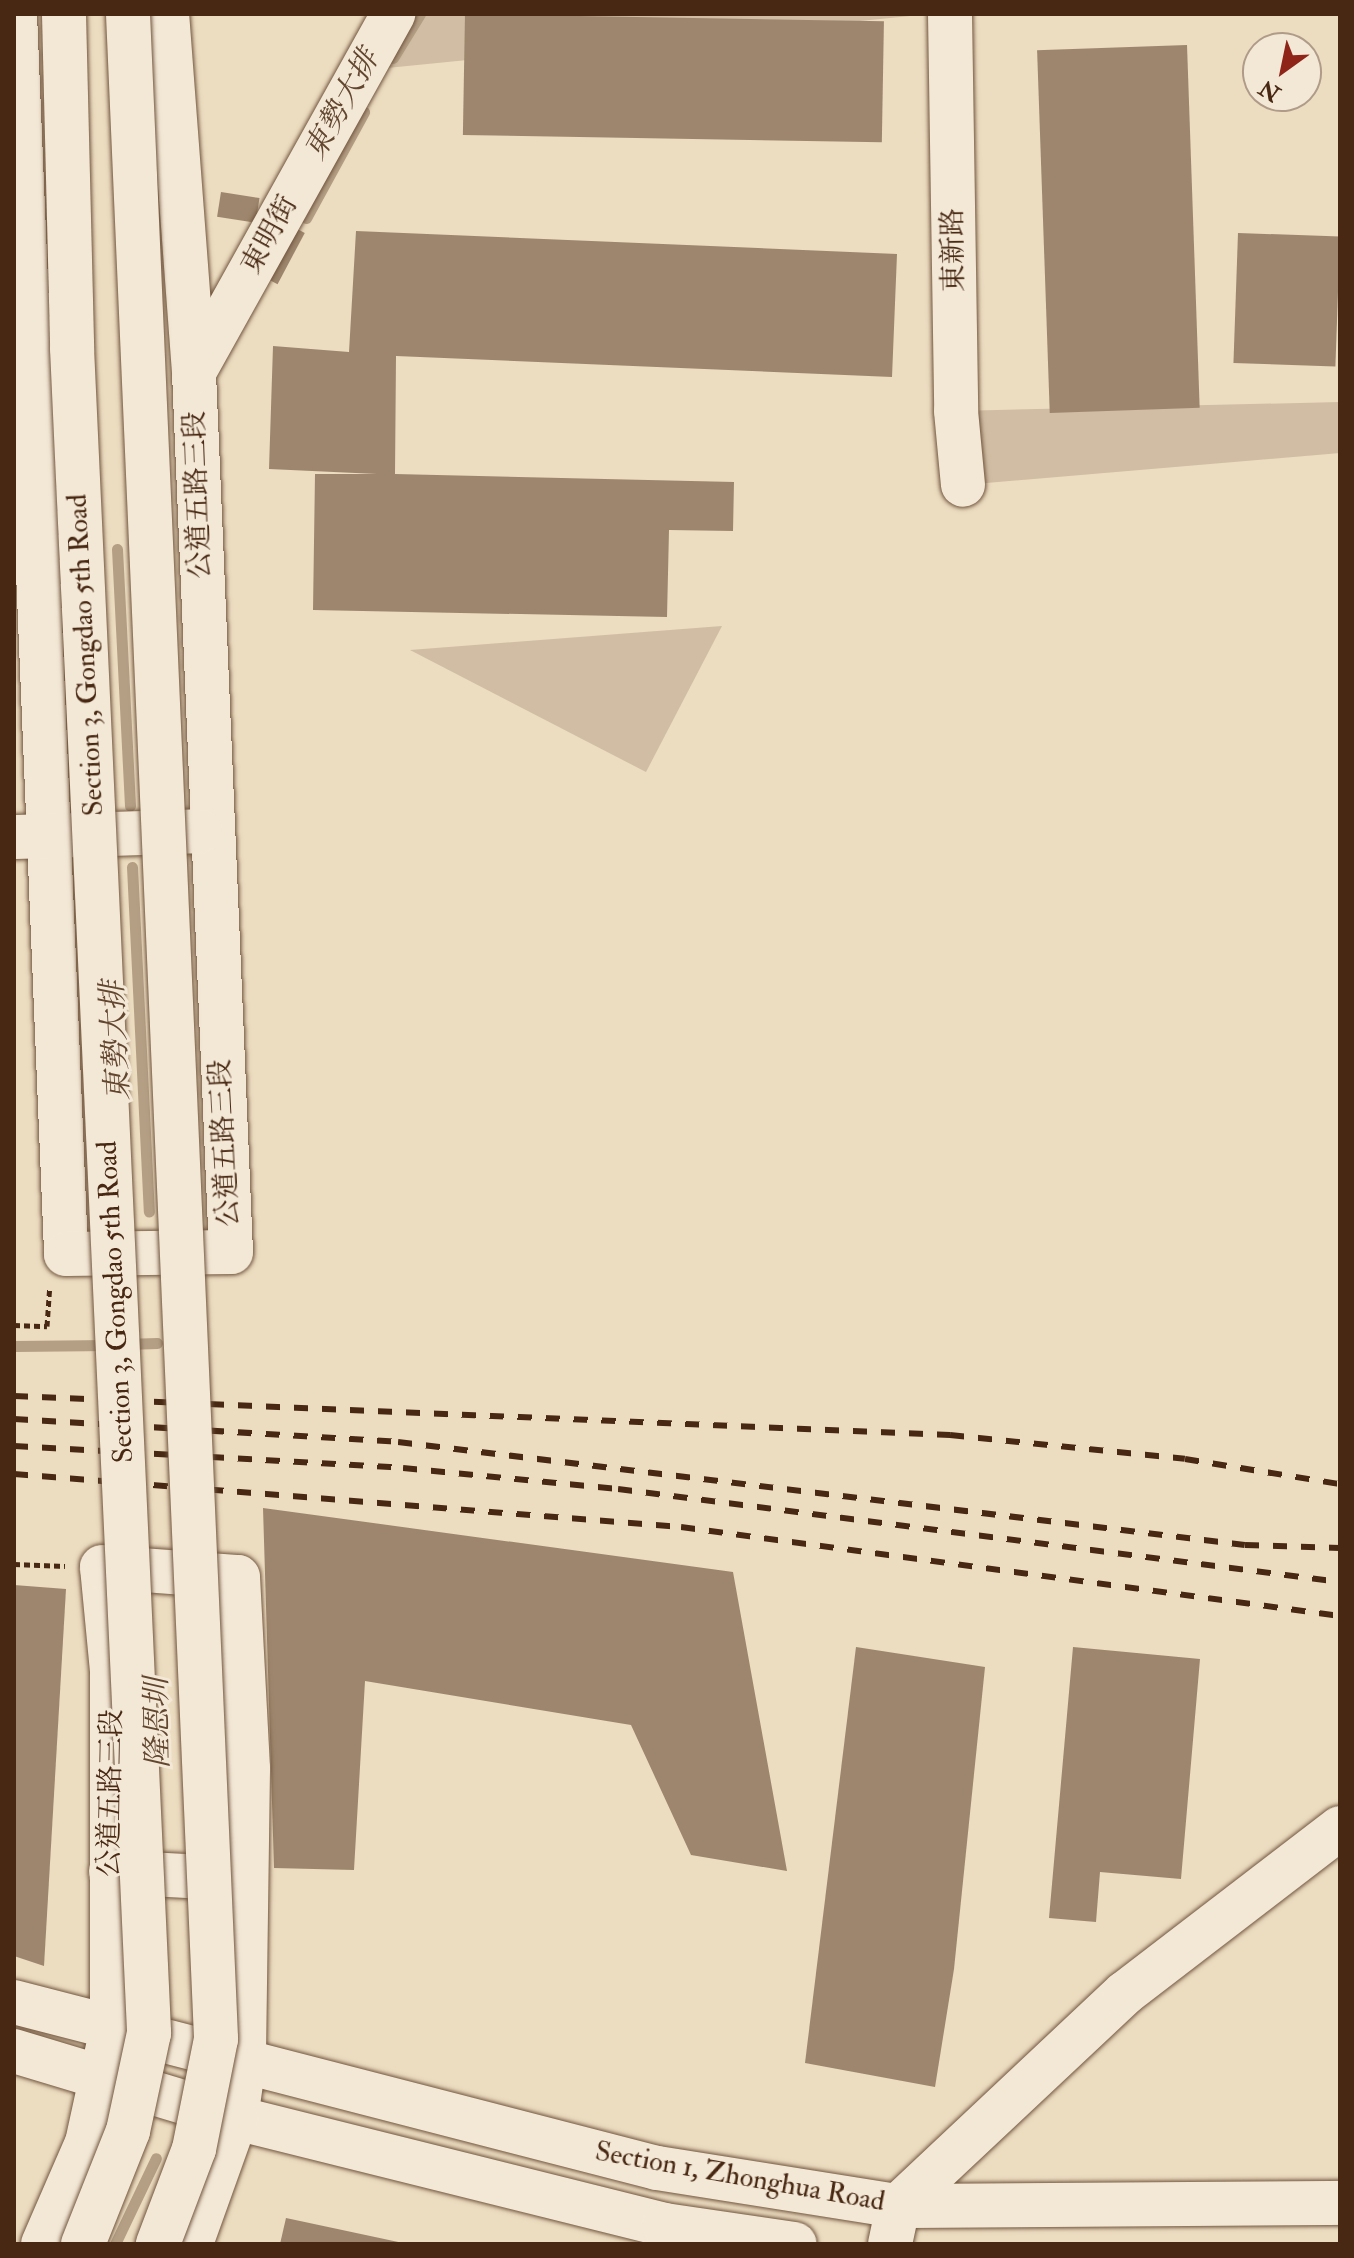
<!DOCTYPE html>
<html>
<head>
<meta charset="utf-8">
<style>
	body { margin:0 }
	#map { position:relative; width:1354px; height:2258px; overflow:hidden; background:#ecdcc0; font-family:"IM FELL Double Pica","Noto Serif TC",serif }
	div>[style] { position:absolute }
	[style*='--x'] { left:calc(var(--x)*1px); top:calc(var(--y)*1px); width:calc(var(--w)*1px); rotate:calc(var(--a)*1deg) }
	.green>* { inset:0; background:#d0bda3 }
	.stream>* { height:11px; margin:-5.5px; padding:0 5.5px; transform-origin:5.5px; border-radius:5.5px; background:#b49f85 }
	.building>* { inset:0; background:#9d866d; transform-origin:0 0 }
	.path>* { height:5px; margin-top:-2.5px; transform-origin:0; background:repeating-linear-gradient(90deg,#482813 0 6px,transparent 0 10px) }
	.roads { filter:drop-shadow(0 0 2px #71553e) drop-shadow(0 0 2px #71553e) }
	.minor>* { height:44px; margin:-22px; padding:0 22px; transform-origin:22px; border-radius:22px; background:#f3e8d6 }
	.rail>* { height:6px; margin-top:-3px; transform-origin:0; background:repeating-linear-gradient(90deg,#482813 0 14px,transparent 0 28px) }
	.bridges { filter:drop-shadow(0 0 2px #71553e) drop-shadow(0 0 2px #71553e) }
	.minor-bridge>* { height:44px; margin:-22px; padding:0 22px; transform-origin:22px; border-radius:22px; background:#f3e8d6 }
	span { translate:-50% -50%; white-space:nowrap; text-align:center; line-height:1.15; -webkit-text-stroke:6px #f3e8d6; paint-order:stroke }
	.street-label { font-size:28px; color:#482813 }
	.water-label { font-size:30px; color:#634630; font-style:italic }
	.frame { position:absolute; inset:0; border:16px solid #482813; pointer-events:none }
	.north { position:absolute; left:1242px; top:32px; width:80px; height:80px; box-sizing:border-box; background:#f3e8d6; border:2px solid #af9b88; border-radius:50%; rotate:213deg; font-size:22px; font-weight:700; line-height:32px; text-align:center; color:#482813 }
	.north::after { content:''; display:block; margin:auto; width:28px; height:36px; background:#8f2418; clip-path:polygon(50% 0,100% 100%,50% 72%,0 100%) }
</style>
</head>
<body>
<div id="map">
	<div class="green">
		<div style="clip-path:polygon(420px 14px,930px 14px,387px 68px)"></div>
		<div style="clip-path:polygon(1340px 402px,1340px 453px,963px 485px,956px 411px)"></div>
		<div style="clip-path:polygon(722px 626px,646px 772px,410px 650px)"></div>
	</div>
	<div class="stream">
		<div style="--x:393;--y:58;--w:52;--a:-58.5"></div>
		<div style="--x:306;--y:218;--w:121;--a:-61.3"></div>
		<div style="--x:117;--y:549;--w:257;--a:87.1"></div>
		<div style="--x:132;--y:867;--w:345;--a:87.2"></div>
		<div style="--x:126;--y:1344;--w:31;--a:-2"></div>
		<div style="--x:14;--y:1346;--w:95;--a:-0.6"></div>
		<div style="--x:115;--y:2244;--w:95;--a:-64.5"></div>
	</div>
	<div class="building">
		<div style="left:465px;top:14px;width:419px;height:121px;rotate:1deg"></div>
		<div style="left:1187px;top:45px;width:363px;height:150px;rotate:88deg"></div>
		<div style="left:221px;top:192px;width:39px;height:25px;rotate:9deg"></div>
		<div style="left:288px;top:224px;width:19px;height:58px;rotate:28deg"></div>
		<div style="clip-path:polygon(356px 231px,897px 254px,892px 377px,396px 356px,395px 474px,734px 482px,733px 531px,669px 530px,667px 617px,313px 610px,315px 474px,377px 474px,269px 469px,273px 346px,349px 352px)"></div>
		<div style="left:1238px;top:233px;width:102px;height:130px;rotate:2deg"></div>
		<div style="clip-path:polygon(263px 1508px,733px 1572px,787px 1871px,691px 1855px,631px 1725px,365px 1681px,354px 1870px,274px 1868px)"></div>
		<div style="clip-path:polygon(14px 1585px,66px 1589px,44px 1966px,14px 1956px)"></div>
		<div style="clip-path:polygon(856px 1647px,985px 1667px,954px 1969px,935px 2087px,805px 2063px)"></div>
		<div style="clip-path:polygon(1073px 1647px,1200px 1659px,1181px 1879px,1100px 1872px,1096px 1922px,1049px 1918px)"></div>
		<div style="clip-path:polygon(286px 2218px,403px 2243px,403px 2244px,280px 2244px)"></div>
	</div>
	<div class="path">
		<div style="--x:14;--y:1325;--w:33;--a:2"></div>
		<div style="--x:47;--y:1326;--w:39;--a:-86"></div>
		<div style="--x:14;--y:1564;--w:51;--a:2.2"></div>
	</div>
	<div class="roads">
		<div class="minor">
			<div style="--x:15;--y:14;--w:1241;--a:87.64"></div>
			<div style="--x:66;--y:1254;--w:165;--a:-0.7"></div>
			<div style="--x:231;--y:1252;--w:881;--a:-92.41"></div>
			<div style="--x:194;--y:372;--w:359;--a:-94.3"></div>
			<div style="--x:950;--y:14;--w:397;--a:89.1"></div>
			<div style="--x:956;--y:411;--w:74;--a:84.6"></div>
			<div style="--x:194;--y:372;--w:410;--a:-60.9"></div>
			<div style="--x:14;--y:837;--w:186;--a:-1.8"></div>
			<div style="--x:111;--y:1872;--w:134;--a:3"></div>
			<div style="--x:14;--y:2002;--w:664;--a:14.48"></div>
			<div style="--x:657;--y:2168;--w:244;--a:9"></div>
			<div style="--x:898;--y:2206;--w:442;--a:-0.4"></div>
			<div style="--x:14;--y:2051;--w:232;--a:16.8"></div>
			<div style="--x:236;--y:2118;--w:441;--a:14"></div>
			<div style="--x:664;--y:2225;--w:132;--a:8.3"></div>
			<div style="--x:898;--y:2206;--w:311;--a:-43.2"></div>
			<div style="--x:1125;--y:1993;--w:271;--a:-37.5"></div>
			<div style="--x:43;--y:2244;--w:110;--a:-66.5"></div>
			<div style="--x:87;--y:2143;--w:118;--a:-77.7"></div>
			<div style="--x:112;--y:2028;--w:357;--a:-90"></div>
			<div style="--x:112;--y:1671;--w:104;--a:-95.5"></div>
			<div style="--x:102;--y:1567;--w:136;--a:4.2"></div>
			<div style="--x:238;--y:1577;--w:192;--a:87"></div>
			<div style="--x:248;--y:1769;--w:294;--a:90.8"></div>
			<div style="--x:244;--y:2063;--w:56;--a:98.3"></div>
			<div style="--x:236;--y:2118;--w:134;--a:109.7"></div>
			<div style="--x:890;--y:2244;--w:39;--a:-78"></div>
		</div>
	</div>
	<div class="rail">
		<div style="--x:14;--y:1396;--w:937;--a:2.39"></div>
		<div style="--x:950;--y:1435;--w:236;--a:5.8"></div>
		<div style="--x:1185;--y:1459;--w:157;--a:9.2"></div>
		<div style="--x:14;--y:1419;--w:385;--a:3.4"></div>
		<div style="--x:398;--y:1442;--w:853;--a:6.93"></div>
		<div style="--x:1245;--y:1545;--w:95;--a:1.8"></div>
		<div style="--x:14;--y:1446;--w:390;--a:3.2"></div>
		<div style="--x:403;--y:1468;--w:216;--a:5.6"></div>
		<div style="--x:618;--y:1489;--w:728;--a:7.34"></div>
		<div style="--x:14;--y:1474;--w:669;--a:4.54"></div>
		<div style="--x:681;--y:1527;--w:665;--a:7.69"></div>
	</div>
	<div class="bridges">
		<div class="minor-bridge">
			<div style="--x:64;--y:14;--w:334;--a:88.6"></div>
			<div style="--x:72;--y:348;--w:1687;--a:87.38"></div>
			<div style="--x:149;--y:2033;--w:100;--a:102.1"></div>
			<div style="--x:128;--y:2131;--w:122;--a:111.7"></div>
			<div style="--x:128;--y:14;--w:2027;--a:87.51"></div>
			<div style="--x:216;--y:2039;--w:112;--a:101.3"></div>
			<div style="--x:194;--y:2149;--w:102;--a:110.8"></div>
		</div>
	</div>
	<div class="street-label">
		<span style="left:270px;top:235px;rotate:-61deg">東明街</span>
		<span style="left:954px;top:250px;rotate:-91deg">東新路</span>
		<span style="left:198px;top:495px;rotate:-92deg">公道五路三段</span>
		<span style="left:86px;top:655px;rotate:-93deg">Section 3, Gongdao 5th Road</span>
		<span style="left:225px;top:1143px;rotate:-93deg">公道五路三段</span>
		<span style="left:116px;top:1302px;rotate:-93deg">Section 3, Gongdao 5th Road</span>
		<span style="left:111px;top:1793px;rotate:-89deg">公道五路三段</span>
		<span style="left:740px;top:2177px;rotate:10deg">Section 1, Zhonghua Road</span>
	</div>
	<div class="water-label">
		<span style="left:342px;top:105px;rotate:-61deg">東勢大排</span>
		<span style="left:116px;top:1041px;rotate:-93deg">東勢大排</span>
		<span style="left:158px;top:1723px;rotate:-91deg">隆恩圳</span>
	</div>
	<div class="frame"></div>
	<div class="north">N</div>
</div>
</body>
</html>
